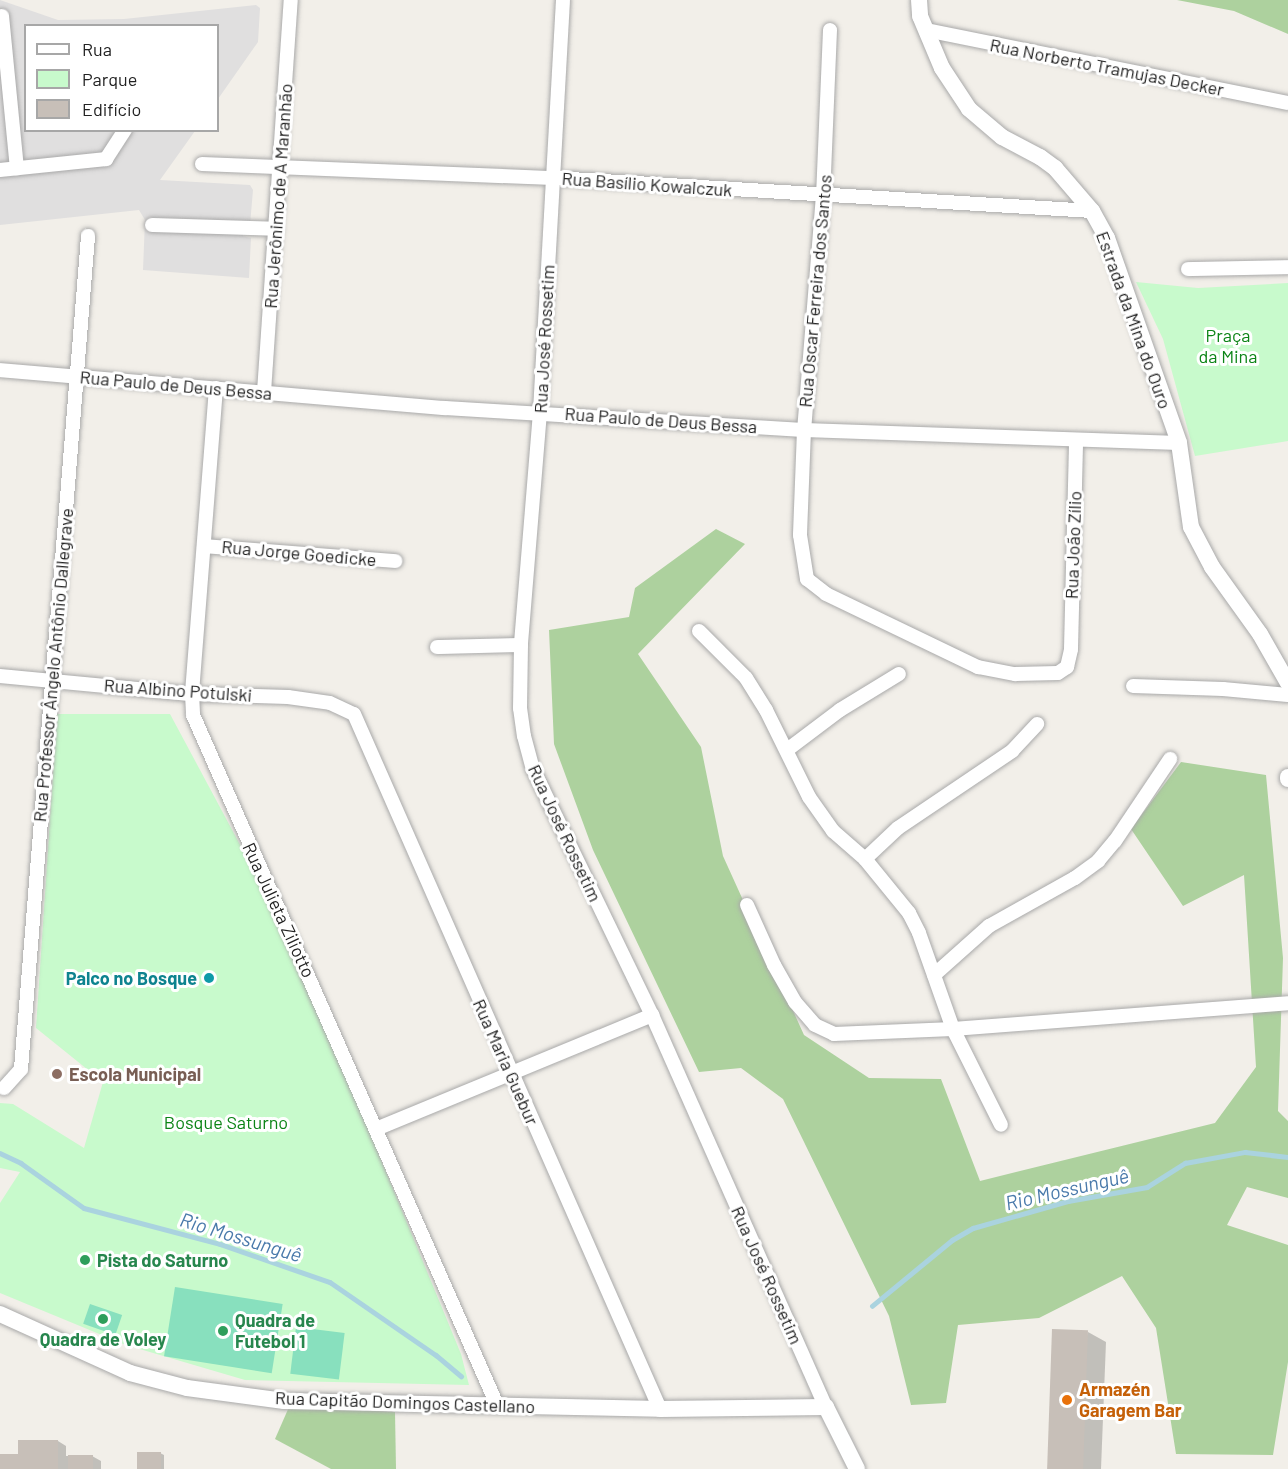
<!DOCTYPE html>
<html>
<head>
<meta charset="utf-8">
<style>
	body { margin:0 }
	#map { position:relative; width:1288px; height:1469px; overflow:hidden; background:#f2efe9; font-family:Barlow,sans-serif }
	div>[style] { position:absolute }
	[style*='--x'] { left:calc(var(--x)*1px); top:calc(var(--y)*1px); width:calc(var(--w)*1px); rotate:calc(var(--a)*1deg) }
	.residential>* { inset:0; background:#e0dfdf }
	.forest>* { inset:0; background:#add19e }
	.park>* { inset:0; background:#c8facc }
	.pitch>* { inset:0; background:#88e0be; transform-origin:0 0 }
	.shadow>* { inset:0; background:#0003 }
	.stream>* { height:4.5px; margin:-2.25px; padding:0 2.25px; transform-origin:2.25px; border-radius:2.25px; background:#aad3df }
	.building>* { inset:0; background:#c7bfb8; transform-origin:0 0 }
	.roads { filter:drop-shadow(0 0 2px #a9a9a9) drop-shadow(0 0 2px #a9a9a9) }
	.minor>* { height:14px; margin:-7px; padding:0 7px; transform-origin:7px; border-radius:7px; background:#fff }
	.tertiary>* { height:16px; margin:-8px; padding:0 8px; transform-origin:8px; border-radius:8px; background:#fff }
	.dots>* { width:16px; height:16px; translate:-50% -50%; box-sizing:border-box; border:3px solid #fff; border-radius:50% }
	span { translate:-50% -50%; white-space:nowrap; text-align:center; line-height:1.15; -webkit-text-stroke:6px #fff; paint-order:stroke }
	.street-label { font-size:18px; color:#222 }
	.park-label { font-size:18px; color:#0c8416 }
	.culture-label { font-size:18px; color:#0d838f; font-weight:700 }
	.right { translate:-100% -50%; text-align:right }
	.education-label { font-size:18px; color:#785e54; font-weight:700 }
	.left { translate:0 -50%; text-align:left }
	.leisure-label { font-size:18px; color:#27864d; font-weight:700 }
	.food-label { font-size:18px; color:#c56008; font-weight:700 }
	.water-label { font-size:20px; color:#4a7aab; font-style:italic }
	.legend { position:absolute; left:24px; top:24px; width:195px; height:108px; box-sizing:border-box; background:#fff; border:2px solid #a7a7a7; margin:0; padding:8px 10px; list-style:none; font-size:18px; color:#222 }
	.legend li { display:flex; align-items:center; gap:12px; height:30px }
	.legend b { width:30px; border:2px solid #a7a7a7 }
</style>
</head>
<body>
<div id="map">
	<div class="residential">
		<div style="clip-path:polygon(0 0,58px 20px,124px 19px,256px 5px,260px 8px,258px 42px,218px 99px,218px 26px,26px 26px,26px 130px,195px 131px,160px 180px,250px 185px,253px 190px,250px 225px,244px 225px,243px 236px,251px 238px,249px 278px,143px 270px,145px 220px,139px 210px,0 225px)"></div>
	</div>
	<div class="forest">
		<div style="clip-path:polygon(1177px 0,1288px 0,1288px 34px,1234px 11px)"></div>
		<div style="clip-path:polygon(716px 529px,745px 544px,638px 654px,701px 747px,723px 856px,804px 1035px,869px 1078px,941px 1079px,980px 1181px,1215px 1123px,1256px 1067px,1244px 875px,1183px 906px,1131px 829px,1181px 762px,1266px 775px,1283px 958px,1278px 1111px,1288px 1121px,1288px 1198px,1247px 1187px,1227px 1225px,1288px 1245px,1288px 1362px,1273px 1455px,1176px 1454px,1156px 1328px,1122px 1276px,1039px 1318px,958px 1325px,946px 1403px,911px 1405px,889px 1316px,783px 1099px,741px 1068px,699px 1072px,593px 850px,554px 744px,549px 630px,629px 617px,635px 588px)"></div>
		<div style="clip-path:polygon(289px 1407px,395px 1412px,396px 1469px,331px 1469px,275px 1439px)"></div>
	</div>
	<div class="park">
		<div style="clip-path:polygon(1136px 282px,1198px 288px,1288px 283px,1288px 441px,1195px 456px,1163px 339px)"></div>
		<div style="clip-path:polygon(57px 714px,170px 714px,289px 936px,461px 1354px,469px 1385px,245px 1380px,126px 1345px,0 1293px,0 1203px,20px 1172px,0 1168px,0 1103px,13px 1104px,84px 1148px,103px 1082px,36px 1028px)"></div>
	</div>
	<div class="pitch">
		<div style="left:175px;top:1287px;width:109px;height:70px;rotate:9deg"></div>
		<div style="left:90px;top:1304px;width:34px;height:21px;rotate:19deg"></div>
		<div style="left:296px;top:1327px;width:49px;height:47px;rotate:7deg"></div>
	</div>
	<div class="shadow">
		<div style="clip-path:polygon(1088px 1332px,1106px 1342px,1101px 1469px,1048px 1469px)"></div>
		<div style="clip-path:polygon(58px 1441px,66px 1446px,66px 1456px,92px 1456px,101px 1461px,101px 1469px,0 1469px,0 1455px,19px 1456px)"></div>
		<div style="clip-path:polygon(160px 1453px,164px 1455px,164px 1469px,138px 1469px)"></div>
	</div>
	<div class="stream">
		<div style="--x:0;--y:1153;--w:23;--a:25"></div>
		<div style="--x:21;--y:1163;--w:77;--a:35.5"></div>
		<div style="--x:84;--y:1208;--w:141;--a:14.8"></div>
		<div style="--x:220;--y:1244;--w:116;--a:19.1"></div>
		<div style="--x:330;--y:1282;--w:129;--a:34.6"></div>
		<div style="--x:436;--y:1355;--w:33;--a:40"></div>
		<div style="--x:872;--y:1306;--w:104;--a:-39.5"></div>
		<div style="--x:952;--y:1240;--w:24;--a:-30"></div>
		<div style="--x:973;--y:1228;--w:99;--a:-15.9"></div>
		<div style="--x:1068;--y:1201;--w:80;--a:-10"></div>
		<div style="--x:1147;--y:1187;--w:45;--a:-32.3"></div>
		<div style="--x:1185;--y:1163;--w:61;--a:-10.4"></div>
		<div style="--x:1245;--y:1152;--w:43;--a:6.6"></div>
	</div>
	<div class="building">
		<div style="left:1052px;top:1329px;width:36px;height:140px;rotate:2deg"></div>
		<div style="clip-path:polygon(18px 1440px,58px 1440px,58px 1469px,0 1469px,0 1454px,18px 1454px)"></div>
		<div style="left:137px;top:1452px;width:24px;height:17px"></div>
		<div style="left:68px;top:1455px;width:25px;height:14px"></div>
	</div>
	<div class="roads">
		<div class="minor">
			<div style="--x:563;--y:0;--w:413;--a:93.2"></div>
			<div style="--x:540;--y:412;--w:234;--a:94.7"></div>
			<div style="--x:521;--y:645;--w:63;--a:90.9"></div>
			<div style="--x:520;--y:708;--w:28;--a:82"></div>
			<div style="--x:524;--y:736;--w:34;--a:75"></div>
			<div style="--x:533;--y:769;--w:273;--a:64.2"></div>
			<div style="--x:652;--y:1015;--w:429;--a:66.1"></div>
			<div style="--x:2;--y:16;--w:153;--a:84.4"></div>
			<div style="--x:830;--y:30;--w:165;--a:92.4"></div>
			<div style="--x:823;--y:195;--w:236;--a:94.6"></div>
			<div style="--x:804;--y:430;--w:105;--a:92.2"></div>
			<div style="--x:800;--y:535;--w:45;--a:81"></div>
			<div style="--x:807;--y:579;--w:24;--a:38"></div>
			<div style="--x:826;--y:594;--w:169;--a:25.7"></div>
			<div style="--x:978;--y:667;--w:38;--a:11"></div>
			<div style="--x:1015;--y:674;--w:43;--a:-1.3"></div>
			<div style="--x:1058;--y:673;--w:11;--a:-34"></div>
			<div style="--x:1067;--y:667;--w:18;--a:-77"></div>
			<div style="--x:1071;--y:649;--w:208;--a:-88.6"></div>
			<div style="--x:926;--y:30;--w:369;--a:11.4"></div>
			<div style="--x:202;--y:164;--w:352;--a:2.3"></div>
			<div style="--x:554;--y:178;--w:539;--a:3.51"></div>
			<div style="--x:0;--y:170;--w:107;--a:-5.9"></div>
			<div style="--x:106;--y:159;--w:35;--a:-57"></div>
			<div style="--x:152;--y:225;--w:124;--a:1.8"></div>
			<div style="--x:1188;--y:269;--w:100;--a:-1.1"></div>
			<div style="--x:0;--y:370;--w:446;--a:4.9"></div>
			<div style="--x:444;--y:408;--w:361;--a:3.5"></div>
			<div style="--x:804;--y:430;--w:375;--a:2"></div>
			<div style="--x:216;--y:388;--w:307;--a:94.5"></div>
			<div style="--x:192;--y:694;--w:21;--a:87"></div>
			<div style="--x:193;--y:715;--w:754;--a:66.22"></div>
			<div style="--x:264;--y:392;--w:393;--a:-86.1"></div>
			<div style="--x:204;--y:546;--w:192;--a:4.5"></div>
			<div style="--x:699;--y:631;--w:66;--a:45"></div>
			<div style="--x:746;--y:678;--w:38;--a:58"></div>
			<div style="--x:766;--y:710;--w:97;--a:63.7"></div>
			<div style="--x:809;--y:797;--w:42;--a:54.8"></div>
			<div style="--x:833;--y:831;--w:43;--a:41.2"></div>
			<div style="--x:865;--y:859;--w:70;--a:50.8"></div>
			<div style="--x:909;--y:913;--w:22;--a:63"></div>
			<div style="--x:919;--y:933;--w:102;--a:70.5"></div>
			<div style="--x:953;--y:1029;--w:107;--a:63.4"></div>
			<div style="--x:437;--y:647;--w:84;--a:-1.4"></div>
			<div style="--x:0;--y:676;--w:193;--a:5.4"></div>
			<div style="--x:192;--y:694;--w:96;--a:1.8"></div>
			<div style="--x:288;--y:697;--w:42;--a:8.1"></div>
			<div style="--x:330;--y:703;--w:26;--a:25"></div>
			<div style="--x:354;--y:714;--w:759;--a:66.24"></div>
			<div style="--x:1133;--y:686;--w:90;--a:1.9"></div>
			<div style="--x:1223;--y:689;--w:65;--a:5.3"></div>
			<div style="--x:787;--y:750;--w:66;--a:-37"></div>
			<div style="--x:840;--y:710;--w:69;--a:-31.4"></div>
			<div style="--x:865;--y:859;--w:45;--a:-43.2"></div>
			<div style="--x:898;--y:828;--w:138;--a:-34"></div>
			<div style="--x:1012;--y:751;--w:37;--a:-47"></div>
			<div style="--x:747;--y:905;--w:66;--a:65.8"></div>
			<div style="--x:774;--y:965;--w:43;--a:60.4"></div>
			<div style="--x:795;--y:1002;--w:30;--a:49"></div>
			<div style="--x:815;--y:1025;--w:21;--a:25"></div>
			<div style="--x:834;--y:1034;--w:119;--a:-2.4"></div>
			<div style="--x:953;--y:1029;--w:336;--a:-4.4"></div>
			<div style="--x:934;--y:975;--w:74;--a:-41.7"></div>
			<div style="--x:989;--y:926;--w:98;--a:-29.2"></div>
			<div style="--x:1075;--y:878;--w:29;--a:-36"></div>
			<div style="--x:1098;--y:861;--w:26;--a:-50"></div>
			<div style="--x:1115;--y:841;--w:99;--a:-56.1"></div>
			<div style="--x:4;--y:1088;--w:25;--a:-48"></div>
			<div style="--x:21;--y:1069;--w:836;--a:-85.4"></div>
			<div style="--x:376;--y:1129;--w:299;--a:-22.4"></div>
		</div>
		<div class="tertiary">
			<div style="--x:919;--y:0;--w:16;--a:86"></div>
			<div style="--x:920;--y:16;--w:56;--a:67.1"></div>
			<div style="--x:942;--y:68;--w:49;--a:56.6"></div>
			<div style="--x:969;--y:109;--w:43;--a:40.3"></div>
			<div style="--x:1002;--y:137;--w:43;--a:27.8"></div>
			<div style="--x:1040;--y:157;--w:19;--a:36"></div>
			<div style="--x:1055;--y:168;--w:57;--a:49.3"></div>
			<div style="--x:1092;--y:211;--w:31;--a:61"></div>
			<div style="--x:1107;--y:238;--w:217;--a:70.6"></div>
			<div style="--x:1179;--y:443;--w:85;--a:81.9"></div>
			<div style="--x:1191;--y:527;--w:45;--a:62.3"></div>
			<div style="--x:1212;--y:567;--w:82;--a:54.4"></div>
			<div style="--x:1260;--y:634;--w:56;--a:60.3"></div>
			<div style="--x:1288;--y:777;--w:2;--a:90"></div>
			<div style="--x:0;--y:1314;--w:143;--a:24.4"></div>
			<div style="--x:130;--y:1373;--w:59;--a:14.7"></div>
			<div style="--x:187;--y:1388;--w:98;--a:7.6"></div>
			<div style="--x:284;--y:1401;--w:376;--a:1.2"></div>
			<div style="--x:660;--y:1409;--w:166;--a:-0.7"></div>
			<div style="--x:826;--y:1407;--w:69;--a:63.4"></div>
		</div>
	</div>
	<div class="dots">
		<div style="left:209px;top:978px;background:#0f9aa8"></div>
		<div style="left:57px;top:1074px;background:#8d6e63"></div>
		<div style="left:85px;top:1260px;background:#2e9e5b"></div>
		<div style="left:103px;top:1319px;background:#2e9e5b"></div>
		<div style="left:223px;top:1331px;background:#2e9e5b"></div>
		<div style="left:1067px;top:1400px;background:#e8710a"></div>
	</div>
	<div class="street-label">
		<span style="left:1107px;top:67px;rotate:11deg">Rua Norberto Tramujas Decker</span>
		<span style="left:647px;top:184px;rotate:4deg">Rua Basílio Kowalczuk</span>
		<span style="left:278px;top:196px;rotate:-86deg">Rua Jerônimo de A Maranhão</span>
		<span style="left:815px;top:291px;rotate:-85deg">Rua Oscar Ferreira dos Santos</span>
		<span style="left:1134px;top:320px;rotate:70deg">Estrada da Mina do Ouro</span>
		<span style="left:544px;top:339px;rotate:-87deg">Rua José Rossetim</span>
		<span style="left:176px;top:385px;rotate:5deg">Rua Paulo de Deus Bessa</span>
		<span style="left:661px;top:420px;rotate:4deg">Rua Paulo de Deus Bessa</span>
		<span style="left:1073px;top:545px;rotate:-88deg">Rua João Zílio</span>
		<span style="left:299px;top:553px;rotate:5deg">Rua Jorge Goedicke</span>
		<span style="left:53px;top:665px;rotate:-85deg">Rua Professor Ângelo Antônio Dallegrave</span>
		<span style="left:178px;top:690px;rotate:4deg">Rua Albino Potulski</span>
		<span style="left:565px;top:833px;rotate:65deg">Rua José Rossetim</span>
		<span style="left:279px;top:910px;rotate:65deg">Rua Julieta Ziliotto</span>
		<span style="left:506px;top:1062px;rotate:66deg">Rua Maria Guebur</span>
		<span style="left:767px;top:1275px;rotate:66deg">Rua José Rossetim</span>
		<span style="left:405px;top:1402px;rotate:2deg">Rua Capitão Domingos Castellano</span>
	</div>
	<div class="park-label">
		<span style="left:1228px;top:346px">Praça<br>da Mina</span>
		<span style="left:226px;top:1122px">Bosque Saturno</span>
	</div>
	<div class="culture-label">
		<span class="right" style="left:197px;top:978px">Palco no Bosque</span>
	</div>
	<div class="education-label">
		<span class="left" style="left:69px;top:1074px">Escola Municipal</span>
	</div>
	<div class="leisure-label">
		<span class="left" style="left:97px;top:1260px">Pista do Saturno</span>
		<span class="left" style="left:235px;top:1331px">Quadra de<br>Futebol 1</span>
		<span style="left:103px;top:1339px">Quadra de Voley</span>
	</div>
	<div class="food-label">
		<span class="left" style="left:1079px;top:1400px">Armazén<br>Garagem Bar</span>
	</div>
	<div class="water-label">
		<span style="left:1067px;top:1189px;rotate:-13deg">Rio Mossunguê</span>
		<span style="left:241px;top:1237px;rotate:17deg">Rio Mossunguê</span>
	</div>
	<ul class="legend">
	<li><b style="height:8px;background:#fff"></b>Rua</li>
	<li><b style="height:16px;background:#c8facc"></b>Parque</li>
	<li><b style="height:16px;background:#c7bfb8"></b>Edifício</li>
	</ul>
</div>
</body>
</html>
